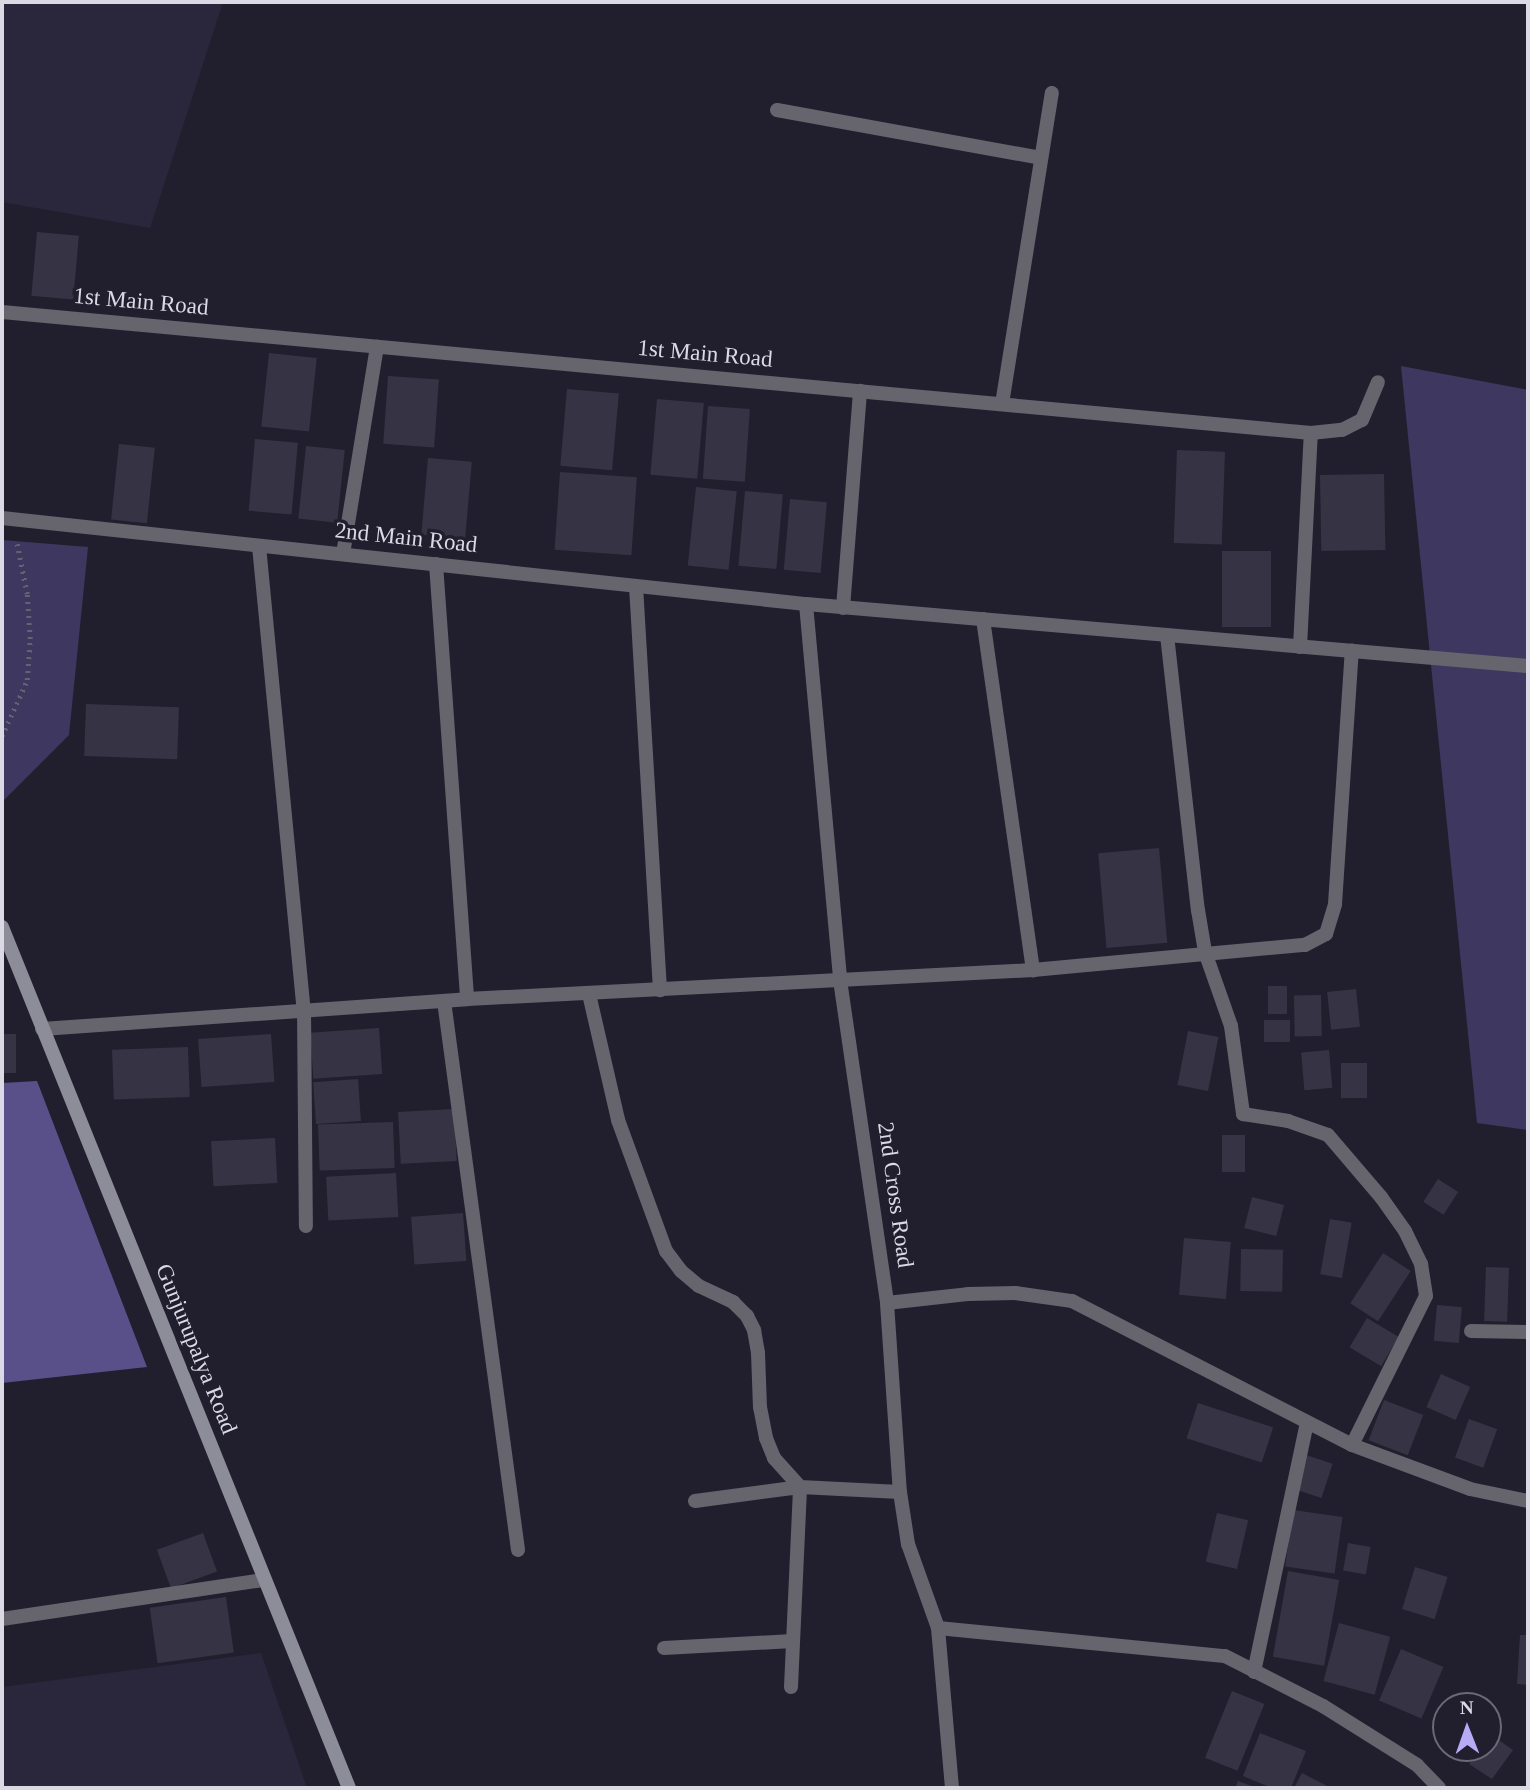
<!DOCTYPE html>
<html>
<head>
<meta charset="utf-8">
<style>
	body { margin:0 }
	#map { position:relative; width:1530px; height:1790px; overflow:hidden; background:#211f2e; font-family:"Times New Roman",serif }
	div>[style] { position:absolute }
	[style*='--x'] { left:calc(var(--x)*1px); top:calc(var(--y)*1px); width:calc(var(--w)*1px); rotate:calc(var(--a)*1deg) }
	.built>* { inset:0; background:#2a273c }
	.green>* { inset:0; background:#3e375f }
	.forest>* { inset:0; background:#594f89 }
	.building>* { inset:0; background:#363444; transform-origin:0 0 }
	.path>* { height:4.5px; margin-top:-2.25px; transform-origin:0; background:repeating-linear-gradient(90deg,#646370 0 2px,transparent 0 7px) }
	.lane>* { height:14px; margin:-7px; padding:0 7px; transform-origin:7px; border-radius:7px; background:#66656d }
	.street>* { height:14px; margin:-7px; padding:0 7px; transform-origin:7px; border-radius:7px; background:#66656d }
	.secondary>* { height:14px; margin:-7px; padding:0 7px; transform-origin:7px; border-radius:7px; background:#8d8c99 }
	span { translate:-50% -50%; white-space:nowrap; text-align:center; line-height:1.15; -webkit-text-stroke:7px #211f2e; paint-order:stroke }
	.street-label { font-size:23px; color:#dad9e4 }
	.frame { position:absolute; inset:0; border:4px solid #dad9e4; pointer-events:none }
	.north { position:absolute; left:1432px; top:1692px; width:70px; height:70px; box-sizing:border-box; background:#211f2e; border:2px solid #6b6977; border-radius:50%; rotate:359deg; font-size:19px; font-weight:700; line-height:28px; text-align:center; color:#dad9e4 }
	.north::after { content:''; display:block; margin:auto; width:24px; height:32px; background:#b7abf8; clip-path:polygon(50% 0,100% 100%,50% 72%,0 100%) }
</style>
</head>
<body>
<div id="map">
	<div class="built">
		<div style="clip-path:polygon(2px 2px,223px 2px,150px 228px,2px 202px)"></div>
		<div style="clip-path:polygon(261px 1653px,307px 1788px,2px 1788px,2px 1687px)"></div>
	</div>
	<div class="green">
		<div style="clip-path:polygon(1401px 366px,1528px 390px,1528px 1130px,1477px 1123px)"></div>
		<div style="clip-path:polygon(2px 540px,88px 547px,69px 735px,2px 802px)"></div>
	</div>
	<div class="forest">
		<div style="clip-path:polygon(37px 1081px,147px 1367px,2px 1383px,2px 1083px)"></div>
	</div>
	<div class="building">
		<div style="left:37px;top:232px;width:42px;height:64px;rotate:5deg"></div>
		<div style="left:269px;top:353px;width:48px;height:74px;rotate:6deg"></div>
		<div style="left:388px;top:376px;width:51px;height:68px;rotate:4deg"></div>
		<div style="left:567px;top:389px;width:52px;height:77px;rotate:5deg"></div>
		<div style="left:657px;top:399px;width:47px;height:76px;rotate:5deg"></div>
		<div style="left:708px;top:406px;width:42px;height:73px;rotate:4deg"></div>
		<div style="left:255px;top:439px;width:43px;height:72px;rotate:5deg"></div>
		<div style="left:119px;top:444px;width:36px;height:76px;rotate:6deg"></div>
		<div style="left:306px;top:446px;width:39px;height:73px;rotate:6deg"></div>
		<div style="left:1177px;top:450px;width:48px;height:93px;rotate:2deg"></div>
		<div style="left:428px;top:458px;width:44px;height:77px;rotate:5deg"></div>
		<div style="left:560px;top:472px;width:77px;height:78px;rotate:4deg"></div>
		<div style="left:1384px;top:474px;width:76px;height:64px;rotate:89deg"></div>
		<div style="left:696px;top:487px;width:41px;height:79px;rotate:6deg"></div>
		<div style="left:745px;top:491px;width:38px;height:75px;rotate:5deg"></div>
		<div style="left:790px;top:499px;width:37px;height:71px;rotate:5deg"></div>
		<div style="left:1222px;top:551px;width:49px;height:76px"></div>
		<div style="left:86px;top:704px;width:93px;height:52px;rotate:2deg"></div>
		<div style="left:1159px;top:848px;width:95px;height:61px;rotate:85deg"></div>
		<div style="left:1268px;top:986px;width:19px;height:28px"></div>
		<div style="left:1356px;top:989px;width:38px;height:29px;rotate:84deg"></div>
		<div style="left:1321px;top:995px;width:41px;height:27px;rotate:89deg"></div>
		<div style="left:1264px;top:1020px;width:26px;height:22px"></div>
		<div style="left:379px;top:1028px;width:46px;height:69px;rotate:86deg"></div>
		<div style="left:1188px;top:1031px;width:31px;height:55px;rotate:11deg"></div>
		<div style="left:2px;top:1034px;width:14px;height:39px"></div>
		<div style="left:271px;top:1034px;width:48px;height:73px;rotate:86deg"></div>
		<div style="left:188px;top:1047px;width:50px;height:76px;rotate:88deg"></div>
		<div style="left:1329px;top:1050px;width:38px;height:28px;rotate:85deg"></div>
		<div style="left:1367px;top:1063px;width:35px;height:26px;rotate:90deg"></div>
		<div style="left:358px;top:1079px;width:42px;height:45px;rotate:86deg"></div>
		<div style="left:454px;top:1109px;width:52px;height:56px;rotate:87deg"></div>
		<div style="left:393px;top:1122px;width:46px;height:75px;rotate:88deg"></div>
		<div style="left:1222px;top:1135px;width:23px;height:37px"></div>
		<div style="left:275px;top:1138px;width:45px;height:64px;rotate:87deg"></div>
		<div style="left:396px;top:1173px;width:44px;height:70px;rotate:87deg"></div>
		<div style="left:1438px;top:1179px;width:24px;height:27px;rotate:33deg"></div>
		<div style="left:1252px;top:1197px;width:33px;height:32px;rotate:14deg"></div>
		<div style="left:463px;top:1213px;width:48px;height:52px;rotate:86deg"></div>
		<div style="left:1330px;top:1219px;width:22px;height:56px;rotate:10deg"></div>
		<div style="left:1184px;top:1238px;width:47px;height:57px;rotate:5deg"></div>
		<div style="left:1241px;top:1249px;width:42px;height:42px;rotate:1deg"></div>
		<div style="left:1383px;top:1253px;width:33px;height:60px;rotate:33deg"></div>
		<div style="left:1486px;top:1267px;width:23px;height:54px;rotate:2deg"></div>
		<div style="left:1437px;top:1305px;width:25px;height:36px;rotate:5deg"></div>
		<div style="left:1367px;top:1318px;width:37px;height:34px;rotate:31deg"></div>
		<div style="left:1441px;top:1374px;width:32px;height:36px;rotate:24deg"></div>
		<div style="left:1384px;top:1400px;width:42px;height:43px;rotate:21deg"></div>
		<div style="left:1198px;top:1403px;width:79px;height:37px;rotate:18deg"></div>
		<div style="left:1469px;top:1419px;width:30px;height:41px;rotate:20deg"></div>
		<div style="left:1306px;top:1455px;width:28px;height:36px;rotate:18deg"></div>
		<div style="left:1293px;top:1510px;width:50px;height:57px;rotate:8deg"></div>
		<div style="left:1217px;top:1513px;width:32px;height:50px;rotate:13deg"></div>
		<div style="left:203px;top:1533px;width:41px;height:49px;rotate:70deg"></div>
		<div style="left:1348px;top:1543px;width:23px;height:28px;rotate:10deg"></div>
		<div style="left:1415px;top:1567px;width:34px;height:44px;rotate:17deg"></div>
		<div style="left:1288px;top:1571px;width:52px;height:87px;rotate:10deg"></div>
		<div style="left:226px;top:1597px;width:56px;height:77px;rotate:82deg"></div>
		<div style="left:1339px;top:1623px;width:53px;height:60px;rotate:15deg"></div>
		<div style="clip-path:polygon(1520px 1635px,1528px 1635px,1528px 1685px,1517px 1684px)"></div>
		<div style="left:1401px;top:1649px;width:46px;height:56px;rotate:23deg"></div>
		<div style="left:1232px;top:1691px;width:35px;height:72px;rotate:22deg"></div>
		<div style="clip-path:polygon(1260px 1733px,1306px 1751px,1291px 1788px,1272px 1788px,1243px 1776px)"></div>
		<div style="clip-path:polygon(1490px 1734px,1513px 1750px,1492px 1779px,1469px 1764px,1480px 1748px,1488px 1748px)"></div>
		<div style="clip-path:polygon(1302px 1773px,1331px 1788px,1294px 1788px)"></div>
		<div style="clip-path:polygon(1238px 1781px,1257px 1788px,1235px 1788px)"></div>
	</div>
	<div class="path">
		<div style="--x:2;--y:736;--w:61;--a:-65.9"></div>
		<div style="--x:27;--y:680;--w:41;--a:-85.8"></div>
		<div style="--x:30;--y:639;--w:45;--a:-93.8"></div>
		<div style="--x:27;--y:594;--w:51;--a:-101.3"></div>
	</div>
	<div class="lane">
		<div style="--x:1421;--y:1264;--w:32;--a:81"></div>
	</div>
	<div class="street">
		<div style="--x:777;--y:110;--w:268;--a:10.3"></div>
		<div style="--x:2;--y:312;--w:1315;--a:5.28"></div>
		<div style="--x:1311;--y:433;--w:31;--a:-6"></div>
		<div style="--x:1342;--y:430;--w:22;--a:-27"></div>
		<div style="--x:1362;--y:420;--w:41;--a:-67.2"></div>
		<div style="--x:1002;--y:404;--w:315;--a:-80.9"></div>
		<div style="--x:2;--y:518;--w:809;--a:6.11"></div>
		<div style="--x:806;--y:604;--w:725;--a:4.91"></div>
		<div style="--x:259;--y:546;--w:466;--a:84.5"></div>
		<div style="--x:304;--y:1010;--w:216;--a:89.5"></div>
		<div style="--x:343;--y:554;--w:210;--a:-80.7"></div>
		<div style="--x:436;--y:564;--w:436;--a:85.9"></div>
		<div style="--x:636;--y:586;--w:405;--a:86.6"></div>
		<div style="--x:806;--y:604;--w:378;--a:84.8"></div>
		<div style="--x:840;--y:980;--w:326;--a:81.7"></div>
		<div style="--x:887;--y:1303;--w:189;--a:86.1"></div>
		<div style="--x:900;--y:1492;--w:53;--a:81.3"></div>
		<div style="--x:908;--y:1544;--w:89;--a:70.3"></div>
		<div style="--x:938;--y:1628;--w:161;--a:85"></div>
		<div style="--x:843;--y:608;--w:218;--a:-85.5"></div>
		<div style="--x:983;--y:619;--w:355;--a:81.9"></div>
		<div style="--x:1167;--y:635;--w:277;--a:83.6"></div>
		<div style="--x:1198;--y:910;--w:43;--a:80.5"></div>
		<div style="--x:1205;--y:952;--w:78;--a:70.6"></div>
		<div style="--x:1231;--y:1026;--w:89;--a:82.2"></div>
		<div style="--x:1243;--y:1114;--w:46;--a:8.8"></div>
		<div style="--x:1288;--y:1121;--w:42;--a:19.3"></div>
		<div style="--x:1328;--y:1135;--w:82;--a:49.5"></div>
		<div style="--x:1381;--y:1197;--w:42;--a:54.8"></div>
		<div style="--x:1405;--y:1231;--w:37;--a:64"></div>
		<div style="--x:1300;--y:647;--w:214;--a:-87.1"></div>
		<div style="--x:589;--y:994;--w:129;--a:77"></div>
		<div style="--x:618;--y:1120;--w:140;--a:69.9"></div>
		<div style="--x:666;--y:1251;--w:25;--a:53"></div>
		<div style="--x:681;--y:1271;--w:23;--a:40"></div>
		<div style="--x:699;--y:1286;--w:38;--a:25"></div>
		<div style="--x:733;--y:1302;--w:20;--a:45"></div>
		<div style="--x:747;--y:1316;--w:16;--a:63"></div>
		<div style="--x:754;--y:1330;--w:23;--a:80"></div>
		<div style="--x:758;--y:1353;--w:54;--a:87.9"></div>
		<div style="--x:760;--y:1407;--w:32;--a:79"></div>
		<div style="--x:766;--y:1438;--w:22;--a:68"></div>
		<div style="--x:774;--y:1458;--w:39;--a:48"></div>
		<div style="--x:444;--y:1001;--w:554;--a:82.32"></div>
		<div style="--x:42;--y:1029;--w:426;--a:-4"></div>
		<div style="--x:467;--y:999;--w:567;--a:-2.93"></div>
		<div style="--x:1033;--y:970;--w:273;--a:-5.3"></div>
		<div style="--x:1305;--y:945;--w:24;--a:-28"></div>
		<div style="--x:1326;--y:934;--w:31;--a:-73"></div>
		<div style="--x:1335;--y:904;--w:254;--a:-86.2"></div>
		<div style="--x:887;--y:1303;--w:81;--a:-6.3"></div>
		<div style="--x:968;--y:1294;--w:47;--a:-1.2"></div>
		<div style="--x:1015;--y:1293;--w:58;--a:8"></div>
		<div style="--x:1072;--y:1301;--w:315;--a:27.2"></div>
		<div style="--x:1352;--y:1445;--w:126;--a:20.4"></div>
		<div style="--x:1470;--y:1489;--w:59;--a:11.7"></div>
		<div style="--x:1471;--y:1331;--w:57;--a:1"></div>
		<div style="--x:1352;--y:1445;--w:166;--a:-63.6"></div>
		<div style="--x:695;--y:1501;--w:106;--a:-7.6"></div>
		<div style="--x:2;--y:1619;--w:265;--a:-8.5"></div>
		<div style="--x:938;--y:1628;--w:288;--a:5.6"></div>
		<div style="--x:1225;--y:1656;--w:110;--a:27"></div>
		<div style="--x:1323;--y:1706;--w:111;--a:32.1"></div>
		<div style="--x:1417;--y:1765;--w:32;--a:46"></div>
		<div style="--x:664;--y:1648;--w:129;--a:-3.1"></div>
		<div style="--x:1254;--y:1672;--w:255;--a:-78"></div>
		<div style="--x:791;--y:1687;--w:200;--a:-87.4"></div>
		<div style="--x:800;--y:1487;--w:100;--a:2.9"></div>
	</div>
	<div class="secondary">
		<div style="--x:2;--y:927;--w:928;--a:68.05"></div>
	</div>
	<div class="street-label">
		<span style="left:141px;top:302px;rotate:5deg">1st Main Road</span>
		<span style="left:705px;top:354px;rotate:5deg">1st Main Road</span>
		<span style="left:406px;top:538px;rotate:6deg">2nd Main Road</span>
		<span style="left:895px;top:1195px;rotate:82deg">2nd Cross Road</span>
		<span style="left:196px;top:1349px;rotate:68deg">Gunjurupalya Road</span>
	</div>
	<div class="frame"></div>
	<div class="north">N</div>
</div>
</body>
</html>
